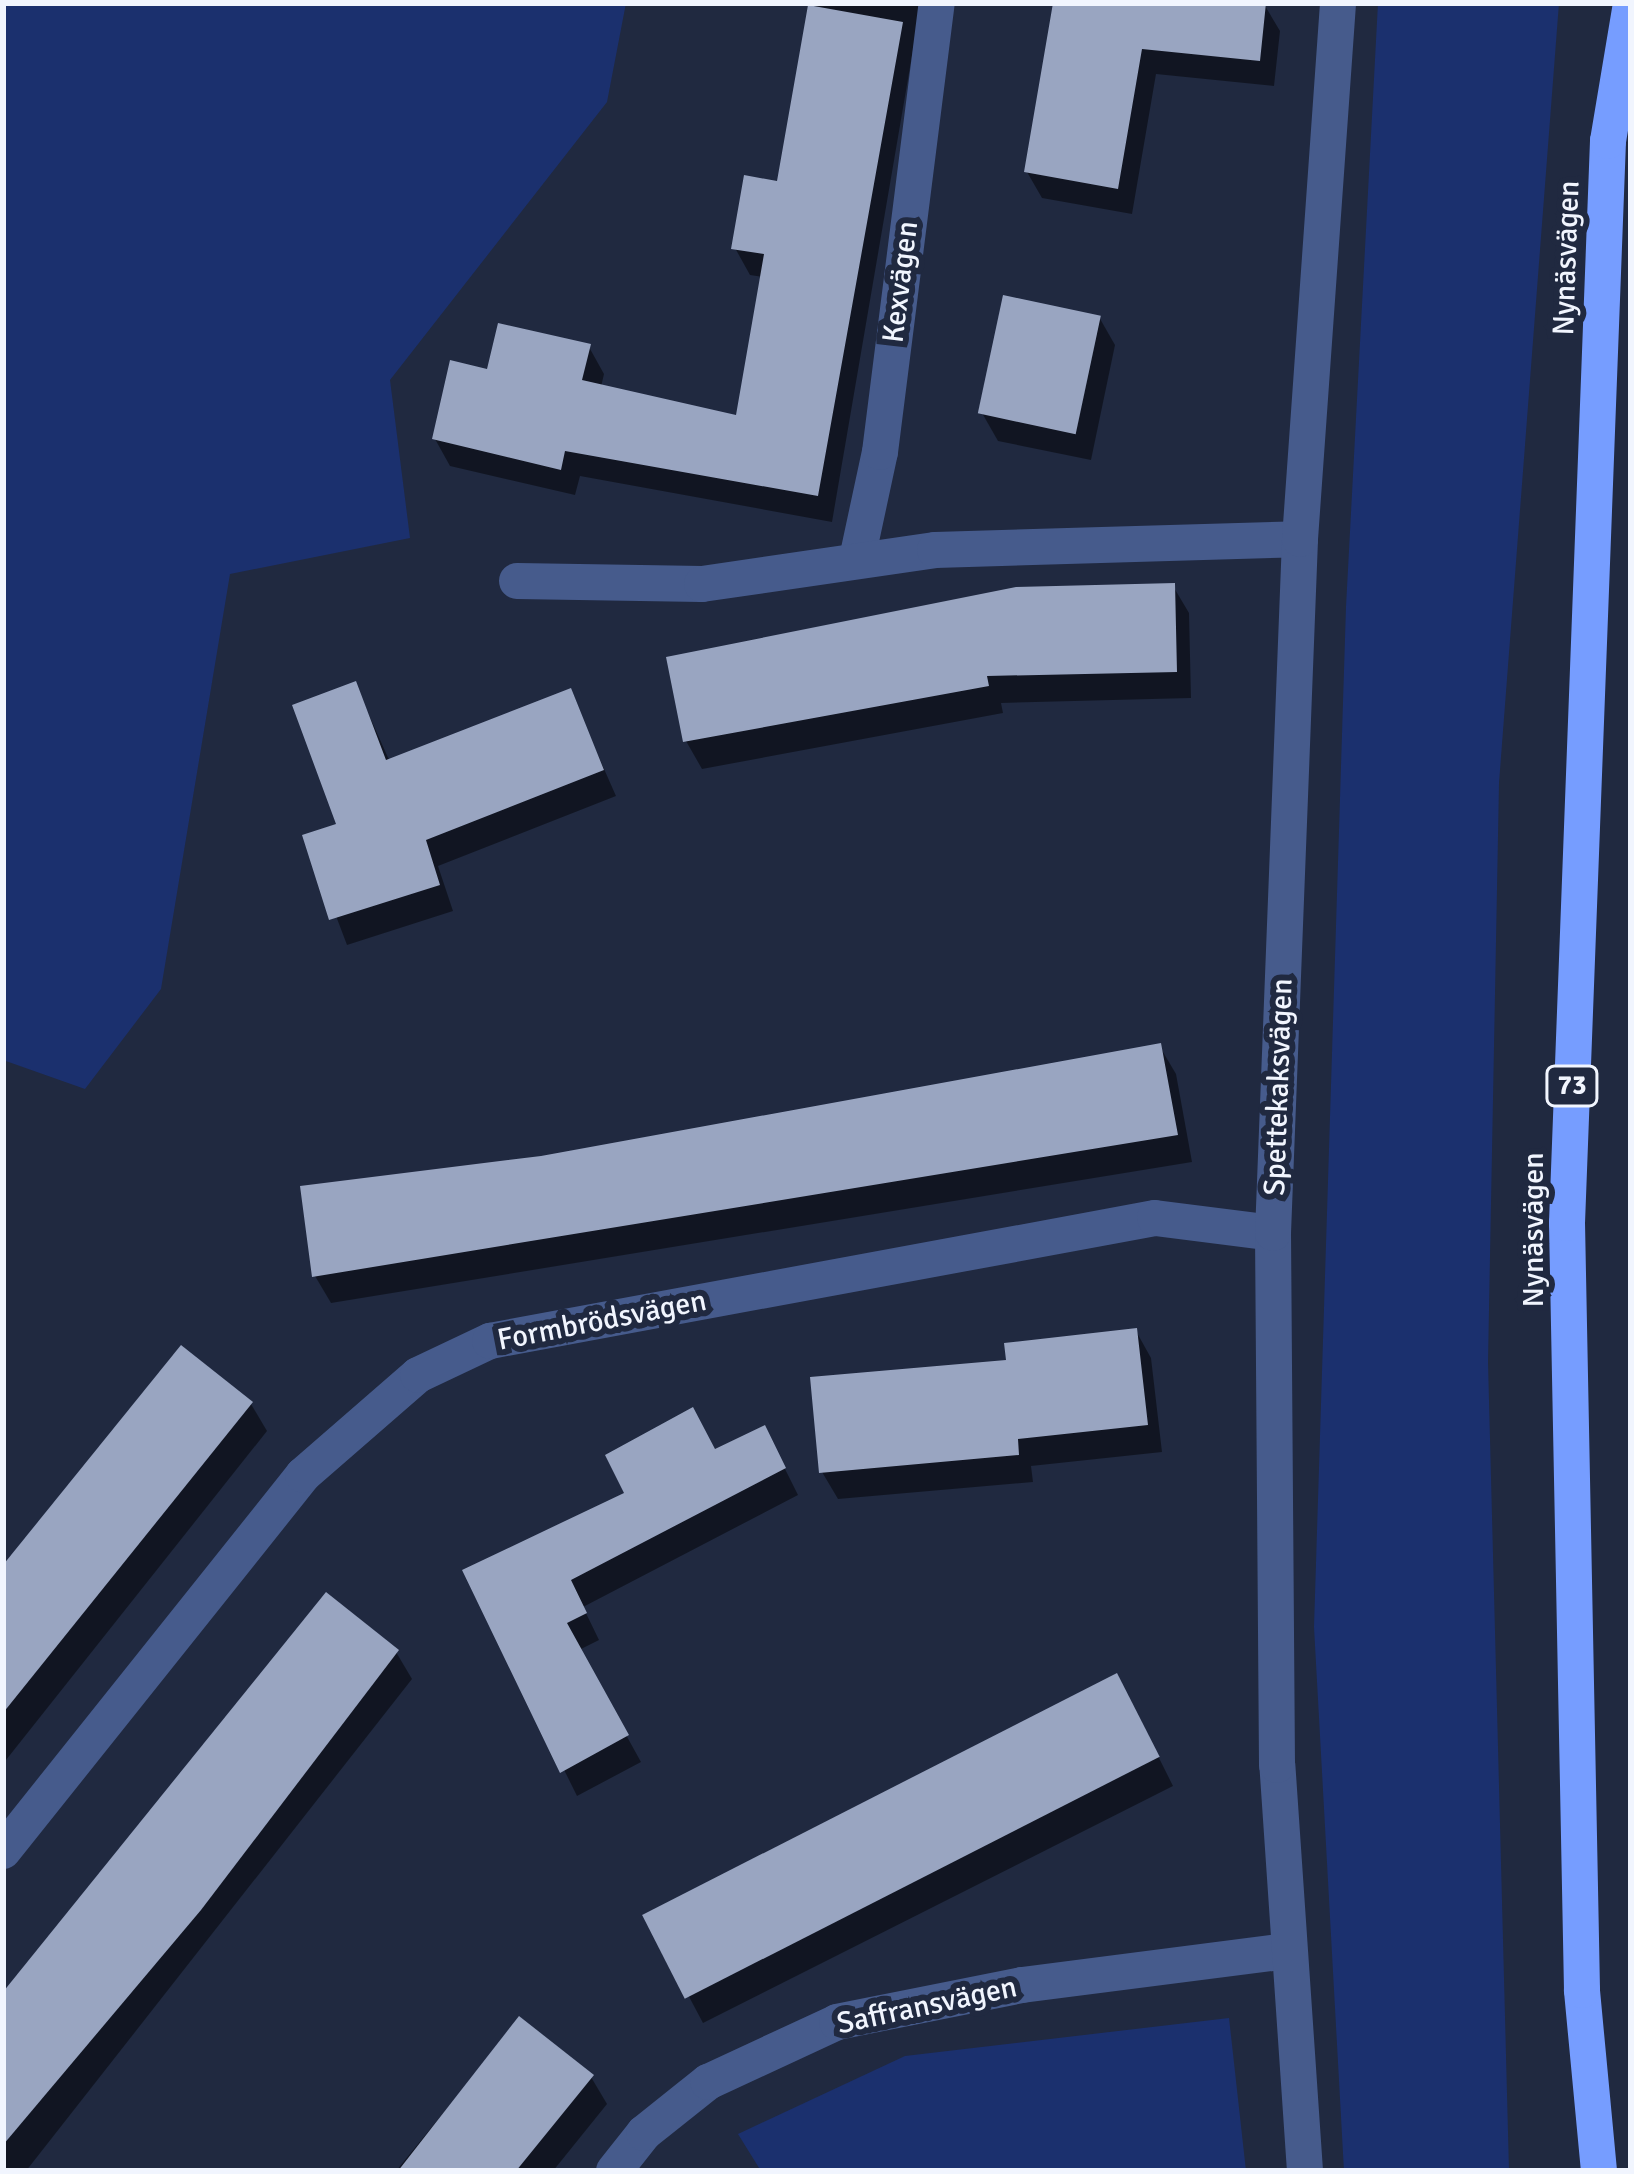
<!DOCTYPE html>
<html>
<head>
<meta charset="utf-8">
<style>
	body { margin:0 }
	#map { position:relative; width:1634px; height:2174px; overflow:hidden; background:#202940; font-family:Signika,sans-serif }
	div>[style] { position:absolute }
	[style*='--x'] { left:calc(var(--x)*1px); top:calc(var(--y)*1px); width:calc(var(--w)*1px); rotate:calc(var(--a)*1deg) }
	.green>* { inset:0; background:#1b306e }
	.shadow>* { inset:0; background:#0007 }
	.building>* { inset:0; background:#99a5c1; transform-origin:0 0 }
	.street>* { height:36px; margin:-18px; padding:0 18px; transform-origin:18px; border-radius:18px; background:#465b8c }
	.highway>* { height:36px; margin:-18px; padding:0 18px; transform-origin:18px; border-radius:18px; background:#769dff }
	span { translate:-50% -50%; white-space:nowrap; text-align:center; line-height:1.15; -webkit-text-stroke:12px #202940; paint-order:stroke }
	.shield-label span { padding:3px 9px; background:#202940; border:3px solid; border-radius:9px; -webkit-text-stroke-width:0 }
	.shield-label { font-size:27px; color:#f1f5fe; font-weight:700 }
	.street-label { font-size:30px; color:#f1f5fe }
	.frame { position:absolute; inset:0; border:6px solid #f1f5fe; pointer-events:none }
</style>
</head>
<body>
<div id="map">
	<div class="green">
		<div style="clip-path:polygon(3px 3px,626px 3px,607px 102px,390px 380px,410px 538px,230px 574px,161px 989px,85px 1089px,3px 1060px)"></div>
		<div style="clip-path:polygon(1378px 3px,1559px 3px,1499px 783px,1488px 1362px,1509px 2171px,1344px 2171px,1314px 1627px,1346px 607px)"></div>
		<div style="clip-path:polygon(1229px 2018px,1246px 2171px,761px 2171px,738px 2134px,905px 2056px)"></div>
	</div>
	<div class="shadow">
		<div style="clip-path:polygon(811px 3px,921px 3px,832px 522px,580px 476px,575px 495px,450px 466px,435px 439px,490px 373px,589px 347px,604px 374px,601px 387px,738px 418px,763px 277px,750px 275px,735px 248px,780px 185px)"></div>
		<div style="clip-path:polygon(1059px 3px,1264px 4px,1280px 31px,1274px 86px,1156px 74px,1132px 214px,1042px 198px,1027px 172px)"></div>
		<div style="clip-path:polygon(1099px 317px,1115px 345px,1091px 460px,998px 441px,982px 413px)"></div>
		<div style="clip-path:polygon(1173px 586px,1189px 613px,1191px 698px,1001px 703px,1003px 713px,702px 769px,686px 741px)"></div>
		<div style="clip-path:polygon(355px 684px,390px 762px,570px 692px,616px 796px,438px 866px,453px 911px,347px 945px,306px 837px,340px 826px)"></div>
		<div style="clip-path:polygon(1160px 1047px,1176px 1074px,1192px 1162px,331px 1303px,315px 1276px,541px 1159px)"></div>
		<div style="clip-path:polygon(1136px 1331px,1151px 1358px,1162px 1452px,1031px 1466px,1033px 1482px,838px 1499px,822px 1472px,1010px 1362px)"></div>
		<div style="clip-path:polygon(251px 1404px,267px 1431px,6px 1760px,3px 1574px)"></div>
		<div style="clip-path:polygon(715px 1453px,778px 1455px,798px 1495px,583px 1607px,599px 1640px,579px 1650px,641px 1762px,577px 1796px,466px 1572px)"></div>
		<div style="clip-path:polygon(396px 1652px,412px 1679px,26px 2171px,3px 2171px,3px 2007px)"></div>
		<div style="clip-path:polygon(1132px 1704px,1173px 1786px,703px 2023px,645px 1914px)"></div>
		<div style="clip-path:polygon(519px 2020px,591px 2077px,607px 2104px,553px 2171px,396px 2171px)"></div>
	</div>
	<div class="building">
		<div style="clip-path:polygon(1053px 3px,1266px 3px,1260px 61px,1142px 49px,1118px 189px,1024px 172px)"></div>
		<div style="clip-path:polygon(808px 5px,903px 22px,818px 496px,565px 451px,561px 470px,432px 439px,450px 360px,487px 369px,498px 323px,591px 344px,582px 380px,736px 415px,764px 254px,731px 249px,744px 175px,777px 181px)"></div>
		<div style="left:1003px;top:295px;width:100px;height:121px;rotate:12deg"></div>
		<div style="clip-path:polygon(1175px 583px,1177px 672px,987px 676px,989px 686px,683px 742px,666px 657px,1016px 587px)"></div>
		<div style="clip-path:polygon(356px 681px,386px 760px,571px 688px,604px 770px,426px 840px,440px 885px,329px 920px,302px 835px,336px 824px,292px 705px)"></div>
		<div style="clip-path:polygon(1161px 1043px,1178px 1135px,312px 1277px,300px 1186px,541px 1156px)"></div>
		<div style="clip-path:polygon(1137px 1328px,1148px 1425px,1018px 1439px,1019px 1455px,819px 1473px,810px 1377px,1006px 1360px,1004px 1343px)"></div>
		<div style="clip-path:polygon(181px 1345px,253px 1402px,3px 1713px,3px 1565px)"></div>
		<div style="clip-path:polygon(693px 1407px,715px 1449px,765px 1425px,786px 1468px,571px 1580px,587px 1613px,567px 1623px,629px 1735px,560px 1773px,462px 1570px,624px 1493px,605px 1455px)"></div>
		<div style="clip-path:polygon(326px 1592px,399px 1650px,201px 1910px,3px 2145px,3px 1992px)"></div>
		<div style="left:1117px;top:1673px;width:94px;height:533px;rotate:63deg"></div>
		<div style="clip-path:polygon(519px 2016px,594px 2075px,516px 2171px,398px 2171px)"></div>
	</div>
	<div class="street">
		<div style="--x:857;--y:559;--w:109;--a:-77.9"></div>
		<div style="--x:880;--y:452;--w:453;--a:-82.8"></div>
		<div style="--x:517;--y:581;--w:185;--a:0.9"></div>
		<div style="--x:702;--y:584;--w:235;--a:-8.3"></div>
		<div style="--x:935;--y:550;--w:365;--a:-1.7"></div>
		<div style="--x:3;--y:1851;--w:481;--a:-51.4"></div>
		<div style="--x:303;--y:1475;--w:152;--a:-41"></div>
		<div style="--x:418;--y:1375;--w:80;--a:-25.3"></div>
		<div style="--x:490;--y:1341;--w:676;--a:-10.48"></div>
		<div style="--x:1155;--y:1218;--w:119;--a:7.2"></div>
		<div style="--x:614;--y:2171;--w:48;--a:-51.7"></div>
		<div style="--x:644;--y:2133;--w:82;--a:-38.6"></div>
		<div style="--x:708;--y:2082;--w:142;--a:-24.9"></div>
		<div style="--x:837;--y:2022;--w:189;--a:-11.3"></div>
		<div style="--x:1022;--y:1985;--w:266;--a:-7.3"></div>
		<div style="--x:1305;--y:2171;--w:407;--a:-93.9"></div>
		<div style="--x:1277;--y:1765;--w:532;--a:-90.43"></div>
		<div style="--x:1273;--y:1233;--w:695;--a:-87.77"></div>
		<div style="--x:1300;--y:539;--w:537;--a:-85.94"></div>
	</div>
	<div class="highway">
		<div style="--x:1599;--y:2171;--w:182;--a:-95.4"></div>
		<div style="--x:1582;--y:1990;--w:767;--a:-91.12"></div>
		<div style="--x:1567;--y:1223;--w:1083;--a:-87.83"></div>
		<div style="--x:1608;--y:141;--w:140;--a:-80.5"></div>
	</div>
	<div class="shield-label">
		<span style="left:1572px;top:1086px">73</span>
	</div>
	<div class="street-label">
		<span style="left:1567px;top:258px;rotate:-88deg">Nynäsvägen</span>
		<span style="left:901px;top:282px;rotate:-83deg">Kexvägen</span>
		<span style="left:1279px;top:1087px;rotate:-88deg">Spettekaksvägen</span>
		<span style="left:1534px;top:1230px;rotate:-90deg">Nynäsvägen</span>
		<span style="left:602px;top:1321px;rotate:-11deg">Formbrödsvägen</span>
		<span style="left:927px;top:2006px;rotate:-12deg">Saffransvägen</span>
	</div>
	<div class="frame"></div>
</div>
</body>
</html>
